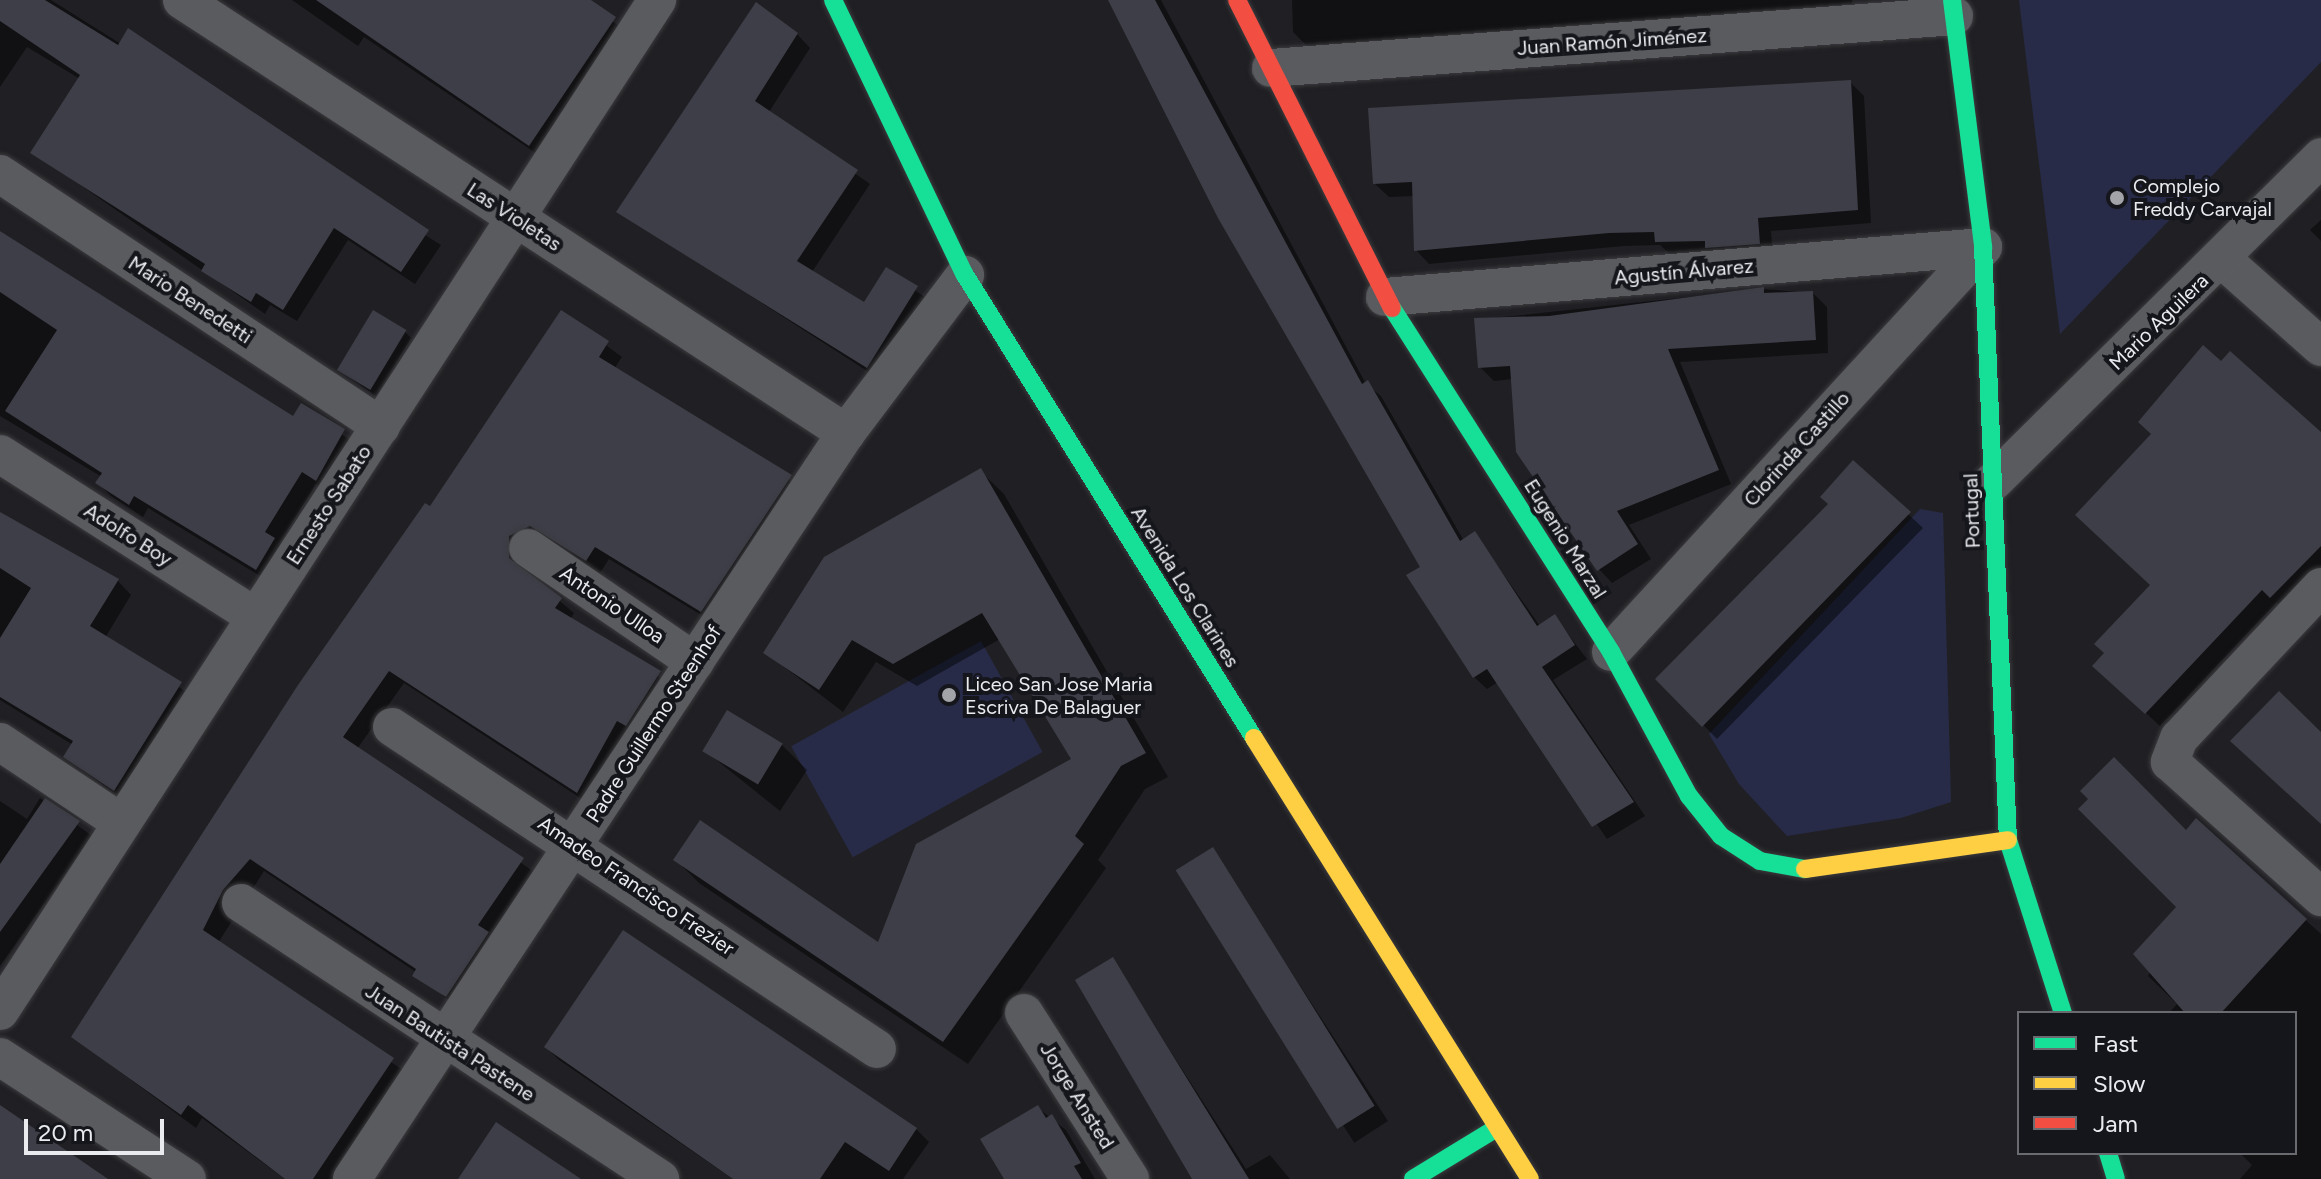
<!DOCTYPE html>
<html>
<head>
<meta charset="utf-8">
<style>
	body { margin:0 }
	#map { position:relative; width:2321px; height:1179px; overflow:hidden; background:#202024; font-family:Figtree,sans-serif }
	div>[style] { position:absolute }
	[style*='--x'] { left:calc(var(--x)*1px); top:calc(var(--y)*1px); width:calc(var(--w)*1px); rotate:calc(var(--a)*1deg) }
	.green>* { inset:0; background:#272b48; transform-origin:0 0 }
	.shadow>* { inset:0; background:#0007; transform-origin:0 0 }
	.building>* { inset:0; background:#3d3e47; transform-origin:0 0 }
	.roads { filter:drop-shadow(0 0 2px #3b3b3e) drop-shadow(0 0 2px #3b3b3e) }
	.street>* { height:38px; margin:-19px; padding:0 19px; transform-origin:19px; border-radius:19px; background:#5a5b5e }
	.fast>* { height:18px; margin:-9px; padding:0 9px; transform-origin:9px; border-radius:9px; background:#16e098 }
	.slow>* { height:18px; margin:-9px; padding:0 9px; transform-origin:9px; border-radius:9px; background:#ffcf43 }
	.jam>* { height:18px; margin:-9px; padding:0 9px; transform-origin:9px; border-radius:9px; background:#f24e42 }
	.dots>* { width:22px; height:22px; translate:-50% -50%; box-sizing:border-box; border:4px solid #15161c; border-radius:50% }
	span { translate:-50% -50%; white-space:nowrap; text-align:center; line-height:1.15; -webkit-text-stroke:8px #15161c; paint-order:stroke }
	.street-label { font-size:20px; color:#eaebef }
	.poi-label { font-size:20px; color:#eaebef }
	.left { translate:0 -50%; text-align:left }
	.legend { position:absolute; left:2017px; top:1011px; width:280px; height:144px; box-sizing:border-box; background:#15161c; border:2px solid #6a6b70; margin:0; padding:10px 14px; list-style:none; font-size:24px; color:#eaebef }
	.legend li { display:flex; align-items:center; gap:16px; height:40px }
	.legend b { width:40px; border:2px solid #6a6b70 }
	.scale { position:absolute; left:24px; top:1119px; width:140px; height:36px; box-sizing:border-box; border:4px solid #eaebef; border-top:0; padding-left:10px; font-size:24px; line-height:28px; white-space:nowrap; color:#eaebef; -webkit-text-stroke:6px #15161c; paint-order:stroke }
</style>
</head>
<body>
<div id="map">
	<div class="green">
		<div style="clip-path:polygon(2019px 0,2321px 0,2321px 62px,2060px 334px)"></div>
		<div style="clip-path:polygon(1920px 509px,1943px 513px,1951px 802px,1901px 818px,1787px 836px,1739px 784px,1709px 734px)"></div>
		<div style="left:981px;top:641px;width:127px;height:217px;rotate:61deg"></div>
	</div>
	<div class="shadow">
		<div style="clip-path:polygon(0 0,51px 0,441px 245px,415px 284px,348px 240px,297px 321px,270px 305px,265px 314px,33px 152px,80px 79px,27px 47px,0 87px)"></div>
		<div style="clip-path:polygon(292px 0,581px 0,628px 32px,543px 158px,364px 37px,358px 46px)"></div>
		<div style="clip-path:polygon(1111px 0,1161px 0,1366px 384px,1381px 396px,1464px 541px,1475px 534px,1540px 626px,1555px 617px,1587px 659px,1553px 680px,1645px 816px,1607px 839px,1498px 682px,1487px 689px,1474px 677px,1423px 567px)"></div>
		<div style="clip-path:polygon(1292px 0,1852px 0,1852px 4px,1307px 46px,1293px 32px)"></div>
		<div style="clip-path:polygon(797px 34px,810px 48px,769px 112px,870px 184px,812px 272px,865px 305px,887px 270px,930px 301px,881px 380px,619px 211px)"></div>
		<div style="clip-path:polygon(1850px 82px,1864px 96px,1871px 223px,1771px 231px,1773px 257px,1671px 255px,1660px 245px,1624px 246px,1429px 264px,1416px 250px,1414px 196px,1389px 197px,1375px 184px)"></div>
		<div style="clip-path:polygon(2321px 220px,2321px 241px,2310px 230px)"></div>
		<div style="clip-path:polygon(0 231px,294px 418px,302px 406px,358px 446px,330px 492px,316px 484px,279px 544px,287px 553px,270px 582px,148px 508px,143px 517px,111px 496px,98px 483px,102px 477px,0 416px)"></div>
		<div style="clip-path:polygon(1763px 289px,1813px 293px,1827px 307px,1828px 353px,1680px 362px,1731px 484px,1629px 525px,1651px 559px,1612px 583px,1599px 569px,1513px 379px,1494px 381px,1480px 367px,1476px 320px)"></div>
		<div style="clip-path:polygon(561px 312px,622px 357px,614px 369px,804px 490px,716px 624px,609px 559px,600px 573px,546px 539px,524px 549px,522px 570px,574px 613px,570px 620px,673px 686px,591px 805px,404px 683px,357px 749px,537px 874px,460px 1010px,416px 972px,264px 871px,218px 943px,407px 1073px,336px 1179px,285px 1179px,202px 1118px,196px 1128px,73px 1037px)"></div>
		<div style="clip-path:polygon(404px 331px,411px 338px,376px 396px,339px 370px)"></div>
		<div style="clip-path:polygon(2221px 364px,2321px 434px,2321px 585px,2285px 610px,2277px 602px,2160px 726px,2109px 679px,2107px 654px,2153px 585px)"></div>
		<div style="clip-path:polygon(1853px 463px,1923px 528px,1717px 739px,1658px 679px,1830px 504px)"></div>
		<div style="clip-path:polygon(980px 471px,1004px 494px,1168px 777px,1145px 789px,1098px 860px,1106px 868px,968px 1064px,699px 883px,676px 860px,879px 945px,1074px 760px,1000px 639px,917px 686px,876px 662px,843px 712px,766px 653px)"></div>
		<div style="clip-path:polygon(0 513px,118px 581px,131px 595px,105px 638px,194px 697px,129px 804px,65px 757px,73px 745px,0 700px)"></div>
		<div style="clip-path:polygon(728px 713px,782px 745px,807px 770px,780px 811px,704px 750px)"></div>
		<div style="clip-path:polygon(40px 798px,92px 836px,0 966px,0 801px,27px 819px)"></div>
		<div style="clip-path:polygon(2196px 821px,2321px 934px,2321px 1179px,2240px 1179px,2252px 1165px,2240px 1153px,2295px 1153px,2295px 1013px,2169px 1013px,2177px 1004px,2148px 976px,2179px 907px,2186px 832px)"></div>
		<div style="left:1212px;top:850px;width:323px;height:40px;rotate:57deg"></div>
		<div style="clip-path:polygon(623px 933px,916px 1129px,929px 1142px,903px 1179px,733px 1179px,559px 1060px,546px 1047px)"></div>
		<div style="clip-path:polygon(1112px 960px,1246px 1169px,1270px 1155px,1290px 1179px,1199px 1179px)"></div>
		<div style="clip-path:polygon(1038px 1108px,1066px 1130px,1095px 1179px,1007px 1179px)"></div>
	</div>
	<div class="building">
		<div style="clip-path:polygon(0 0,45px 0,118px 45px,128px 28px,429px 230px,401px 272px,334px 228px,283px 310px,256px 293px,251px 302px,201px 271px,205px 264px,30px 153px,80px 75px,0 21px)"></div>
		<div style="clip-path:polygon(316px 0,591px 0,616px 17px,529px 146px)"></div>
		<div style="clip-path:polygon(1108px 0,1155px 0,1362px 384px,1368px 380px,1460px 541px,1475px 531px,1537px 626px,1555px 614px,1575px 645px,1542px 667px,1634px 802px,1592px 827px,1487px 669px,1473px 678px,1406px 575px,1420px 567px,1218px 218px)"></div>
		<div style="clip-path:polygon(756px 2px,798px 33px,755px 101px,858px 170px,797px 261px,864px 302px,886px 267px,918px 286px,867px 368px,616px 212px)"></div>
		<div style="clip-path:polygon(1851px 80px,1858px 210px,1758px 218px,1760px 244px,1705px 248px,1705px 241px,1655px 242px,1654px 232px,1609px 233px,1414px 251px,1412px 182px,1373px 184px,1368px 108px)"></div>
		<div style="clip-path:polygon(0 231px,293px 416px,301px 403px,345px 429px,316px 481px,302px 472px,265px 532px,275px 538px,256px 570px,134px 496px,129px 505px,95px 483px,102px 473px,5px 411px,57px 330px,0 292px)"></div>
		<div style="clip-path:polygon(1764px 287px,1764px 293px,1813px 291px,1816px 340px,1668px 349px,1719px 470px,1617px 511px,1638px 544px,1597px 571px,1516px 452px,1510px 366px,1478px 368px,1474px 318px,1549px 316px)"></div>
		<div style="left:373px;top:310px;width:39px;height:70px;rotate:31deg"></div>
		<div style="clip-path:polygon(561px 310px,609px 341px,599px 357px,792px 475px,701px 612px,595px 547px,586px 561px,530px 526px,509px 536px,509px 558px,562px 598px,555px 608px,661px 671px,626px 726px,617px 721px,577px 793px,389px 671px,343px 737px,524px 858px,478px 925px,489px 932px,446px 997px,412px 976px,416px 969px,250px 859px,223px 890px,203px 930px,394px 1058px,313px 1179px,285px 1179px,188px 1105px,181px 1115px,71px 1037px,298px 685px,425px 503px,430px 506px)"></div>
		<div style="clip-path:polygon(2203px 345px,2221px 361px,2230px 351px,2321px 432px,2321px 546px,2270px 598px,2262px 590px,2145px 714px,2092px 666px,2104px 653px,2094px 644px,2150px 585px,2075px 515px,2151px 434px,2138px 422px)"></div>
		<div style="clip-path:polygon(1853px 460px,1911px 512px,1702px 727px,1655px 679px,1828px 504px,1820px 497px)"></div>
		<div style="clip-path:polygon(981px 468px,1146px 753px,1121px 766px,1075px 836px,1084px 844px,943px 1042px,673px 860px,700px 820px,878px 942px,916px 844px,1071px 759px,982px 613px,893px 664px,852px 640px,819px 690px,763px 653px,824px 557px)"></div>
		<div style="clip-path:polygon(0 512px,119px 579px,90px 626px,182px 682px,114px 791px,63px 757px,73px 741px,0 697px,0 638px,31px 588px,0 568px)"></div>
		<div style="clip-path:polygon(2279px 691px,2321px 732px,2321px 824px,2230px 741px)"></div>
		<div style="left:727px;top:710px;width:65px;height:48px;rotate:31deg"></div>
		<div style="clip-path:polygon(2114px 757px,2186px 830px,2196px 818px,2307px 919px,2221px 1013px,2185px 1013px,2133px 954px,2176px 907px,2078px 809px,2088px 799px,2080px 791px)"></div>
		<div style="clip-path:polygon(45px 798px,80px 821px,0 932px,0 864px)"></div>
		<div style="left:1213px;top:847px;width:305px;height:44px;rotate:58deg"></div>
		<div style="clip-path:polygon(623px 930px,917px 1128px,889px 1171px,845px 1142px,820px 1179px,733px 1179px,544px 1047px)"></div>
		<div style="clip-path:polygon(1113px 957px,1154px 1025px,1249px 1179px,1192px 1179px,1075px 980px)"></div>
		<div style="clip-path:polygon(0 1105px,108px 1179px,0 1179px)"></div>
		<div style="clip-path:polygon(1038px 1105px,1046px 1118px,1052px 1114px,1081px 1163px,1074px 1166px,1082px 1179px,1004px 1179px,980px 1139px)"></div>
		<div style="clip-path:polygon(496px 1122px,581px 1179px,458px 1179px)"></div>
	</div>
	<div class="roads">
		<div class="street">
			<div style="--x:182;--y:0;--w:793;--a:33.11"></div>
			<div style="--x:1271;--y:68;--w:685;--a:-4.35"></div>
			<div style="--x:0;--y:174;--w:457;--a:33.5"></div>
			<div style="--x:2223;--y:260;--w:131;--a:41.6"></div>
			<div style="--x:1385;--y:297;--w:600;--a:-4.78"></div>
			<div style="--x:0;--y:454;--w:303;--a:32.5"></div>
			<div style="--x:1993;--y:482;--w:462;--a:-44.7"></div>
			<div style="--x:528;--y:548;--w:202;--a:34.3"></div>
			<div style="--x:2321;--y:587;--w:207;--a:133.2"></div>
			<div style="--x:2179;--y:738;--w:26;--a:111"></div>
			<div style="--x:2170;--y:762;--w:203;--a:41.8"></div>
			<div style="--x:1611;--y:652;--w:550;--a:-47.43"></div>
			<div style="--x:392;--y:727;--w:582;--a:33.58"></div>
			<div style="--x:0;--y:742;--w:146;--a:33.6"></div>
			<div style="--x:241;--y:903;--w:502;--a:33.37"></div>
			<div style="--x:0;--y:1011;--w:1206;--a:-56.98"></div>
			<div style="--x:1024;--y:1013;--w:197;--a:57.4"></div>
			<div style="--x:0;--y:1057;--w:223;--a:33.1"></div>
			<div style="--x:352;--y:1179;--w:895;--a:-56.49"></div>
			<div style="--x:846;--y:433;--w:198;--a:-53"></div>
		</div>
		<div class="fast">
			<div style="--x:833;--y:0;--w:305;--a:64.4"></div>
			<div style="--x:965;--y:275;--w:546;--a:58.03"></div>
			<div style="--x:1952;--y:0;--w:249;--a:82.8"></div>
			<div style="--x:1983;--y:247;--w:594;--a:87.59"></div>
			<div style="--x:2008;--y:840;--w:182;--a:72.4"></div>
			<div style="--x:1392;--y:308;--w:408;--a:57.5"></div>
			<div style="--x:1611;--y:652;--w:164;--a:61.6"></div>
			<div style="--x:1689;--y:796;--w:51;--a:51.3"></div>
			<div style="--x:1721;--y:836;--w:46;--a:32.7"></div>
			<div style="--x:1760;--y:861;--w:46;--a:10.1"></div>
			<div style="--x:2108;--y:1153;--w:27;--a:73"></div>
			<div style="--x:1413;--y:1179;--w:96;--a:-31.4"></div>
		</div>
		<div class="slow">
			<div style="--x:1254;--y:738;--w:520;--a:57.96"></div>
			<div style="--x:1805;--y:869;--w:205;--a:-8.1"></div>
		</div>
		<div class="jam">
			<div style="--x:1237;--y:0;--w:345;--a:63.3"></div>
		</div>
	</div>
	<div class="dots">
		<div style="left:2117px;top:198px;background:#a3a4a8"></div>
		<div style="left:949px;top:695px;background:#a3a4a8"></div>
	</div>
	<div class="street-label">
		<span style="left:1612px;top:42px;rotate:-4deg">Juan Ramón Jiménez</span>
		<span style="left:514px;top:217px;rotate:33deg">Las Violetas</span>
		<span style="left:1684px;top:272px;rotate:-5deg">Agustín Álvarez</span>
		<span style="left:190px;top:300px;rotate:33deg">Mario Benedetti</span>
		<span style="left:2159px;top:322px;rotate:-44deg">Mario Aguilera</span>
		<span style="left:1797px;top:449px;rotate:-48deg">Clorinda Castillo</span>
		<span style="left:329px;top:505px;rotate:-57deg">Ernesto Sabato</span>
		<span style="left:1972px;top:511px;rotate:-92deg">Portugal</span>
		<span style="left:128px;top:535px;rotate:32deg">Adolfo Boy</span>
		<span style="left:1565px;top:539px;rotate:58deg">Eugenio Marzal</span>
		<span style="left:1185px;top:587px;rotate:58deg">Avenida Los Clarines</span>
		<span style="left:612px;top:605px;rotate:34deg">Antonio Ulloa</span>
		<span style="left:654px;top:724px;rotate:-57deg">Padre Guillermo Steenhof</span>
		<span style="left:636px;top:886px;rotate:34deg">Amadeo Francisco Frezier</span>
		<span style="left:450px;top:1043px;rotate:33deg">Juan Bautista Pastene</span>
		<span style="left:1077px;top:1096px;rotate:58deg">Jorge Ansted</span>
	</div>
	<div class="poi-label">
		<span class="left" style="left:2133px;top:198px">Complejo<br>Freddy Carvajal</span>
		<span class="left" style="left:965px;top:696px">Liceo San Jose Maria<br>Escriva De Balaguer</span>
	</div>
	<ul class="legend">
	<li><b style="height:10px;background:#16e098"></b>Fast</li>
	<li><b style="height:10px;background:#ffcf43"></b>Slow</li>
	<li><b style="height:10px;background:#f24e42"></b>Jam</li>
	</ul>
	<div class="scale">20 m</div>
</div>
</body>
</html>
